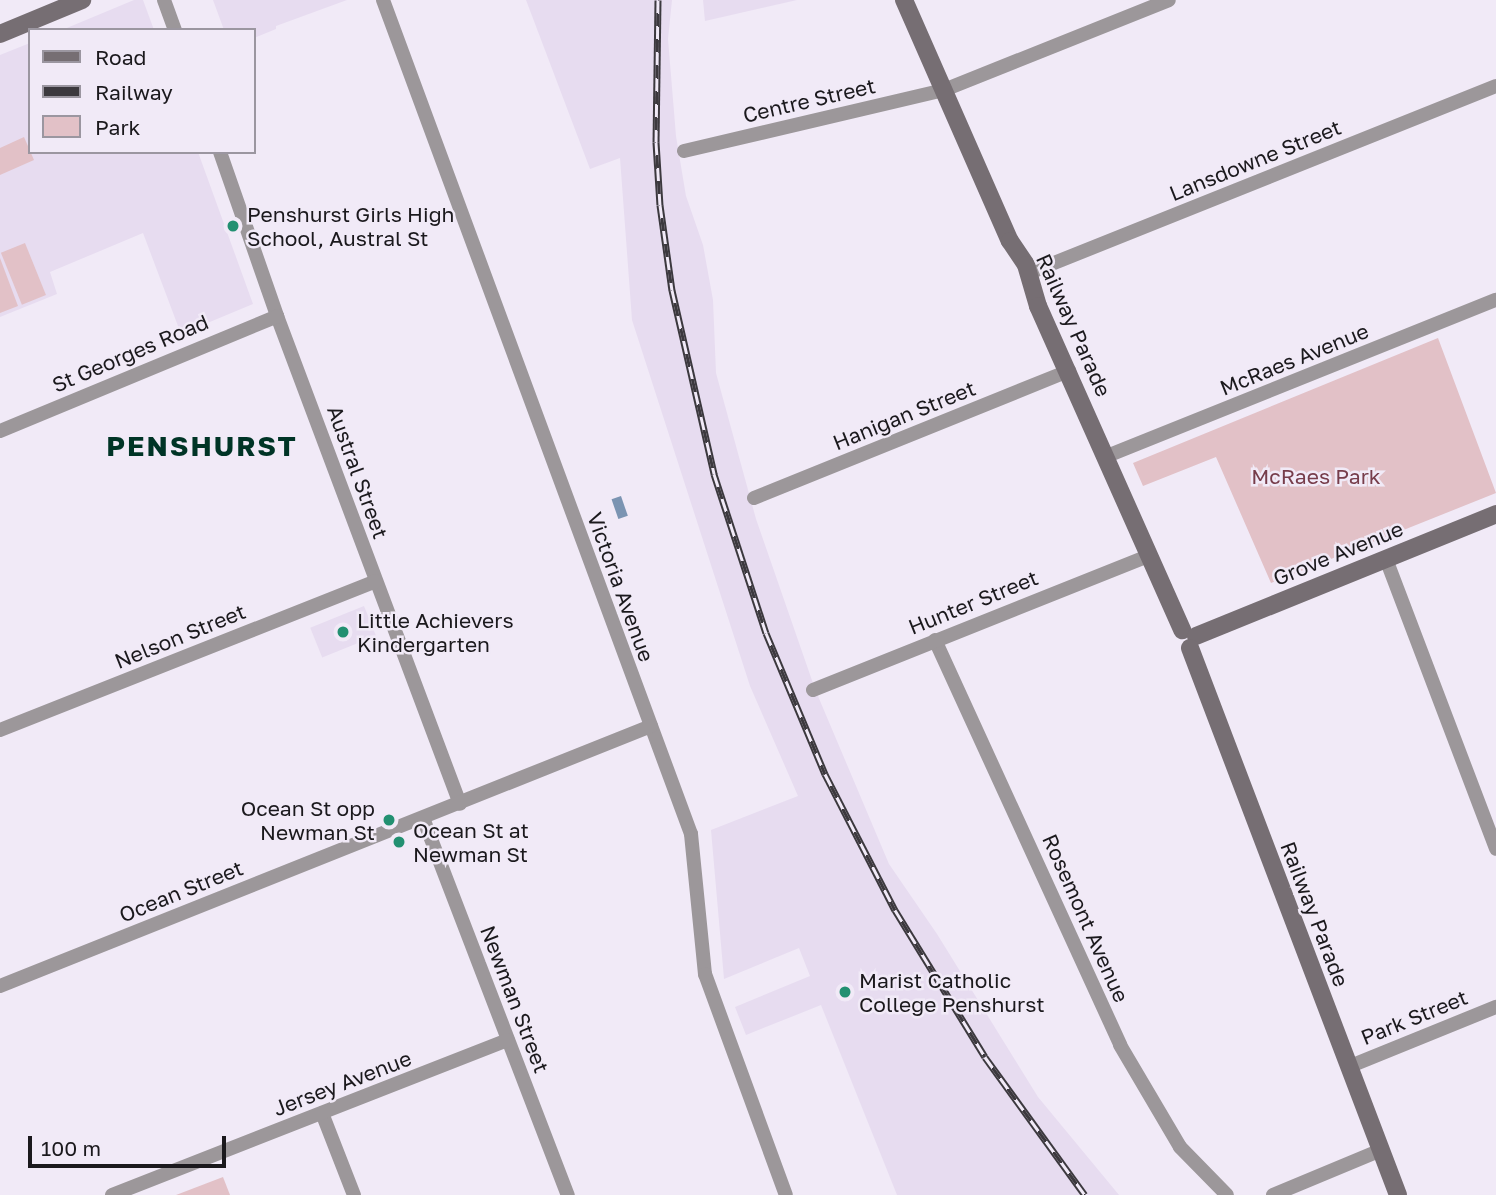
<!DOCTYPE html>
<html>
<head>
<meta charset="utf-8">
<style>
	body { margin:0 }
	#map { position:relative; width:1496px; height:1195px; overflow:hidden; background:#f1eaf7; font-family:"Golos Text",sans-serif }
	div>[style] { position:absolute }
	[style*='--x'] { left:calc(var(--x)*1px); top:calc(var(--y)*1px); width:calc(var(--w)*1px); rotate:calc(var(--a)*1deg) }
	.built>* { inset:0; background:#e7dcf0; transform-origin:0 0 }
	.green>* { inset:0; background:#e2c1c7; transform-origin:0 0 }
	.water>* { inset:0; background:#7b94b2; transform-origin:0 0 }
	.street>* { height:14px; margin:-7px; padding:0 7px; transform-origin:7px; border-radius:7px; background:#9c979a }
	.secondary>* { height:18px; margin:-9px; padding:0 9px; transform-origin:9px; border-radius:9px; background:#766e73 }
	.rail>* { height:7px; margin-top:-3.5px; transform-origin:0; background:repeating-linear-gradient(90deg,#f1eaf7 0 13px,#3c393e 0 26px); box-sizing:border-box; border-block:2px solid #3c393e }
	.dots>* { width:19px; height:19px; translate:-50% -50%; box-sizing:border-box; border:4px solid #f1eaf7; border-radius:50% }
	span { translate:-50% -50%; white-space:nowrap; text-align:center; line-height:1.15; -webkit-text-stroke:5px #f1eaf7; paint-order:stroke }
	.street-label { font-size:21px; color:#1b191d }
	.poi-label { font-size:21px; color:#1b191d }
	.left { translate:0 -50%; text-align:left }
	.right { translate:-100% -50%; text-align:right }
	.park-label { font-size:21px; color:#773d4b }
	.district-label { font-size:28px; color:#003426; font-weight:700; letter-spacing:2px }
	.legend { position:absolute; left:28px; top:28px; width:228px; height:126px; box-sizing:border-box; background:#f1eaf7; border:2px solid #9b96a0; margin:0; padding:9px 12px; list-style:none; font-size:21px; color:#1b191d }
	.legend li { display:flex; align-items:center; gap:14px; height:35px }
	.legend b { width:35px; border:2px solid #9b96a0 }
	.scale { position:absolute; left:28px; top:1136px; width:198px; height:32px; box-sizing:border-box; border:4px solid #1b191d; border-top:0; padding-left:9px; font-size:21px; line-height:24px; white-space:nowrap; color:#1b191d; -webkit-text-stroke:5px #f1eaf7; paint-order:stroke }
</style>
</head>
<body>
<div id="map">
	<div class="built">
		<div style="clip-path:polygon(134px 0,143px 0,154px 30px,62px 30px)"></div>
		<div style="clip-path:polygon(213px 0,347px 0,276px 26px,276px 29px,254px 38px,254px 30px,224px 30px)"></div>
		<div style="clip-path:polygon(526px 0,672px 0,668px 39px,676px 136px,686px 196px,703px 245px,713px 300px,716px 373px,756px 519px,815px 689px,889px 864px,937px 934px,1038px 1097px,1119px 1195px,897px 1195px,821px 1005px,746px 1035px,735px 1007px,810px 976px,799px 948px,724px 979px,711px 830px,798px 796px,750px 686px,632px 320px,620px 158px,590px 169px)"></div>
		<div style="clip-path:polygon(703px 0,797px 0,705px 21px)"></div>
		<div style="clip-path:polygon(30px 43px,30px 152px,198px 152px,253px 304px,181px 334px,143px 233px,50px 272px,57px 294px,0 317px,0 55px)"></div>
		<div style="left:364px;top:606px;width:32px;height:58px;rotate:68deg"></div>
	</div>
	<div class="green">
		<div style="clip-path:polygon(24px 137px,34px 160px,0 175px,0 148px)"></div>
		<div style="left:25px;top:243px;width:56px;height:26px;rotate:68deg"></div>
		<div style="clip-path:polygon(0 258px,18px 306px,0 313px)"></div>
		<div style="clip-path:polygon(1438px 338px,1496px 493px,1271px 583px,1216px 457px,1143px 486px,1133px 463px)"></div>
		<div style="clip-path:polygon(223px 1177px,230px 1195px,176px 1195px)"></div>
	</div>
	<div class="water">
		<div style="left:621px;top:496px;width:21px;height:10px;rotate:71deg"></div>
	</div>
	<div class="street">
		<div style="--x:164;--y:0;--w:32;--a:70"></div>
		<div style="--x:383;--y:0;--w:889;--a:69.73"></div>
		<div style="--x:691;--y:834;--w:141;--a:84.3"></div>
		<div style="--x:705;--y:974;--w:235;--a:69.9"></div>
		<div style="--x:684;--y:151;--w:267;--a:-13.2"></div>
		<div style="--x:944;--y:90;--w:242;--a:-21.8"></div>
		<div style="--x:220;--y:152;--w:174;--a:70.8"></div>
		<div style="--x:277;--y:316;--w:521;--a:69.44"></div>
		<div style="--x:1029;--y:273;--w:503;--a:-21.82"></div>
		<div style="--x:0;--y:431;--w:300;--a:-22.5"></div>
		<div style="--x:1107;--y:456;--w:419;--a:-21.9"></div>
		<div style="--x:754;--y:498;--w:340;--a:-22"></div>
		<div style="--x:1386;--y:559;--w:310;--a:69.2"></div>
		<div style="--x:935;--y:640;--w:445;--a:65.4"></div>
		<div style="--x:1120;--y:1045;--w:118;--a:59.5"></div>
		<div style="--x:1180;--y:1147;--w:67;--a:45.6"></div>
		<div style="--x:813;--y:690;--w:363;--a:-21.8"></div>
		<div style="--x:0;--y:730;--w:404;--a:-21.6"></div>
		<div style="--x:423;--y:818;--w:404;--a:69"></div>
		<div style="--x:0;--y:986;--w:701;--a:-21.77"></div>
		<div style="--x:1348;--y:1067;--w:160;--a:-22.1"></div>
		<div style="--x:322;--y:1113;--w:88;--a:68.7"></div>
		<div style="--x:112;--y:1195;--w:425;--a:-21.4"></div>
		<div style="--x:1273;--y:1195;--w:117;--a:-22.6"></div>
	</div>
	<div class="secondary">
		<div style="--x:904;--y:0;--w:263;--a:66.3"></div>
		<div style="--x:1010;--y:241;--w:29;--a:56"></div>
		<div style="--x:1026;--y:265;--w:43;--a:73.7"></div>
		<div style="--x:1038;--y:306;--w:355;--a:66"></div>
		<div style="--x:0;--y:34;--w:89;--a:-22.5"></div>
		<div style="--x:1196;--y:636;--w:324;--a:-22.1"></div>
		<div style="--x:1190;--y:648;--w:585;--a:69.18"></div>
	</div>
	<div class="rail">
		<div style="--x:658;--y:0;--w:142;--a:90.8"></div>
		<div style="--x:656;--y:142;--w:63;--a:86.4"></div>
		<div style="--x:660;--y:205;--w:86;--a:82"></div>
		<div style="--x:672;--y:290;--w:189;--a:77.1"></div>
		<div style="--x:714;--y:474;--w:167;--a:71.9"></div>
		<div style="--x:766;--y:633;--w:153;--a:67.3"></div>
		<div style="--x:825;--y:774;--w:153;--a:62.8"></div>
		<div style="--x:895;--y:910;--w:172;--a:58.5"></div>
		<div style="--x:985;--y:1057;--w:170;--a:54.1"></div>
	</div>
	<div class="dots">
		<div style="left:233px;top:226px;background:#229071"></div>
		<div style="left:343px;top:632px;background:#229071"></div>
		<div style="left:389px;top:820px;background:#229071"></div>
		<div style="left:399px;top:842px;background:#229071"></div>
		<div style="left:845px;top:992px;background:#229071"></div>
	</div>
	<div class="street-label">
		<span style="left:809px;top:100px;rotate:-13deg">Centre Street</span>
		<span style="left:1255px;top:160px;rotate:-22deg">Lansdowne Street</span>
		<span style="left:1074px;top:325px;rotate:66deg">Railway Parade</span>
		<span style="left:130px;top:353px;rotate:-23deg">St Georges Road</span>
		<span style="left:1294px;top:359px;rotate:-22deg">McRaes Avenue</span>
		<span style="left:904px;top:415px;rotate:-22deg">Hanigan Street</span>
		<span style="left:358px;top:472px;rotate:70deg">Austral Street</span>
		<span style="left:1338px;top:553px;rotate:-22deg">Grove Avenue</span>
		<span style="left:621px;top:587px;rotate:70deg">Victoria Avenue</span>
		<span style="left:973px;top:602px;rotate:-22deg">Hunter Street</span>
		<span style="left:180px;top:636px;rotate:-22deg">Nelson Street</span>
		<span style="left:181px;top:891px;rotate:-22deg">Ocean Street</span>
		<span style="left:1315px;top:914px;rotate:69deg">Railway Parade</span>
		<span style="left:1086px;top:918px;rotate:66deg">Rosemont Avenue</span>
		<span style="left:515px;top:999px;rotate:69deg">Newman Street</span>
		<span style="left:1414px;top:1017px;rotate:-22deg">Park Street</span>
		<span style="left:342px;top:1083px;rotate:-21deg">Jersey Avenue</span>
	</div>
	<div class="poi-label">
		<span class="left" style="left:247px;top:226px">Penshurst Girls High<br>School, Austral St</span>
		<span class="left" style="left:357px;top:632px">Little Achievers<br>Kindergarten</span>
		<span class="right" style="left:375px;top:820px">Ocean St opp<br>Newman St</span>
		<span class="left" style="left:413px;top:842px">Ocean St at<br>Newman St</span>
		<span class="left" style="left:859px;top:992px">Marist Catholic<br>College Penshurst</span>
	</div>
	<div class="park-label">
		<span style="left:1316px;top:476px">McRaes Park</span>
	</div>
	<div class="district-label">
		<span style="left:202px;top:446px">PENSHURST</span>
	</div>
	<ul class="legend">
	<li><b style="height:9px;background:#766e73"></b>Road</li>
	<li><b style="height:9px;background:#3c393e"></b>Railway</li>
	<li><b style="height:19px;background:#e2c1c7"></b>Park</li>
	</ul>
	<div class="scale">100 m</div>
</div>
</body>
</html>
